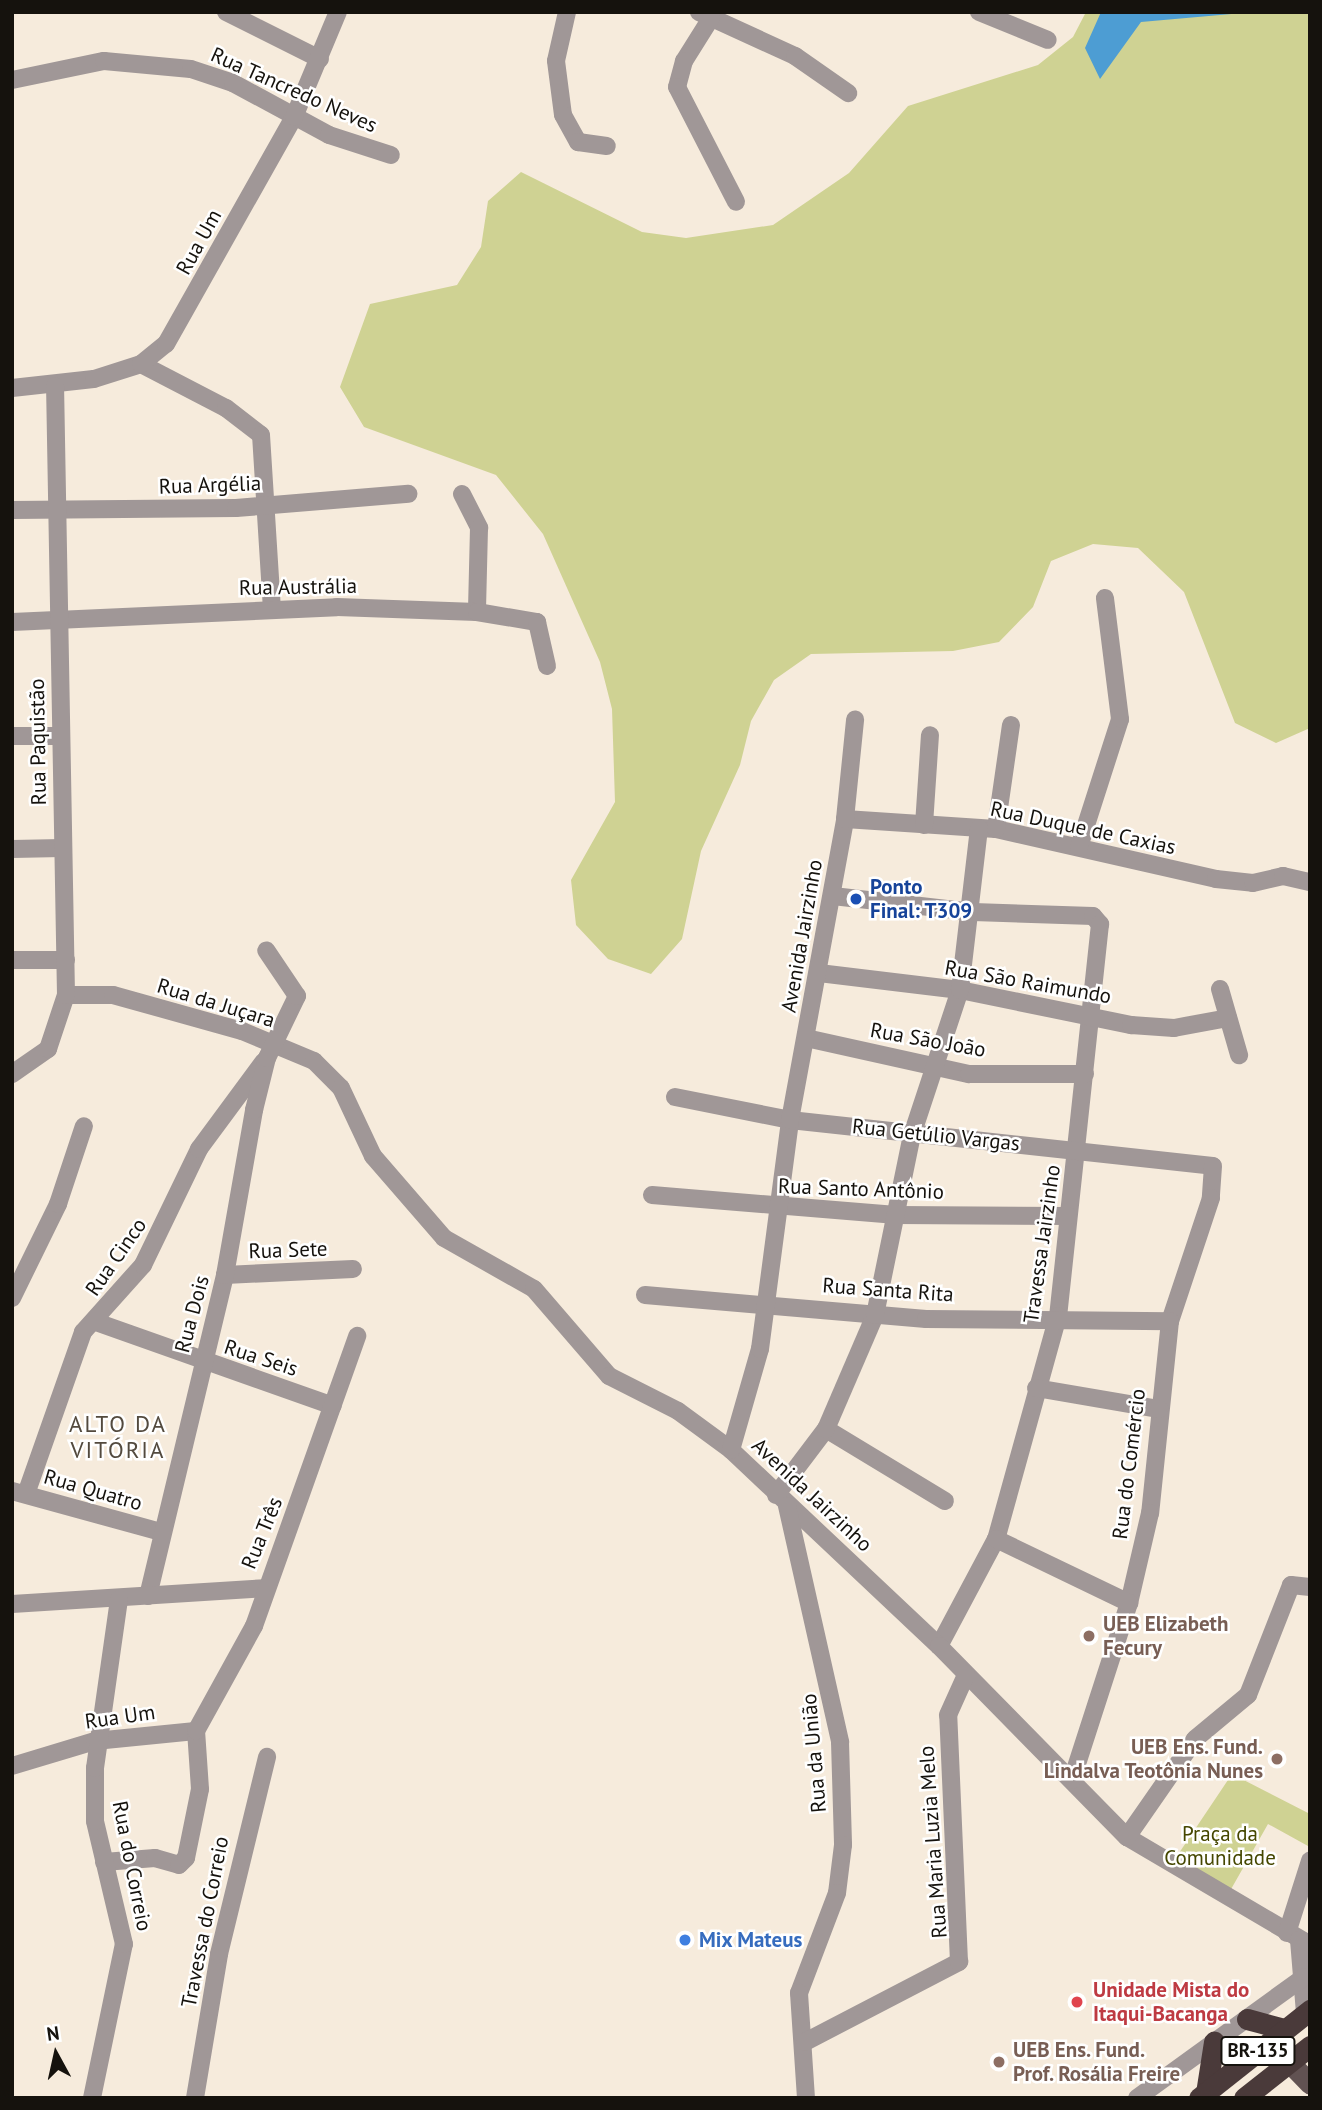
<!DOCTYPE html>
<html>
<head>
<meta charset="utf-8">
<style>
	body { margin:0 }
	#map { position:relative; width:1322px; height:2110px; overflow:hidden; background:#f6ebdc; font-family:"PT Sans",sans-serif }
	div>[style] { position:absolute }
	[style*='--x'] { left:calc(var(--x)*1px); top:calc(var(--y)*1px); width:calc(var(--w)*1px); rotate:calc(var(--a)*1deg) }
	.green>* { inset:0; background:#cfd293 }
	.water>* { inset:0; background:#4d9dd3 }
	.minor>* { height:18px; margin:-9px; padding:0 9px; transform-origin:9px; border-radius:9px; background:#a09797 }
	.major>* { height:21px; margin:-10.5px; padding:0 10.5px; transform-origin:10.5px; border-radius:10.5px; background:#615252 }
	.highway>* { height:21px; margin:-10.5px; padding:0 10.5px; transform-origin:10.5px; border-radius:10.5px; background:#4a3a3a }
	.dots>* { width:19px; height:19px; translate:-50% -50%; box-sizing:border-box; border:4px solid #fff; border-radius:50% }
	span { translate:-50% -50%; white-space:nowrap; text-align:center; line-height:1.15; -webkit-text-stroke:5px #fff; paint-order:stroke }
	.shield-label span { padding:2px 5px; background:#fff; border:2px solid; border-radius:5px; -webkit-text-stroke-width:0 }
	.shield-label { font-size:19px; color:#15120d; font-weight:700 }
	.street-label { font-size:21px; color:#15120d }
	.transit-label { font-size:21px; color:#164399; font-weight:700 }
	.left { translate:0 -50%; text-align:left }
	.education-label { font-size:21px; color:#785e54; font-weight:700 }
	.right { translate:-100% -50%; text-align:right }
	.park-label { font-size:21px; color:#454700 }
	.shop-label { font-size:21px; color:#366cbe; font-weight:700 }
	.health-label { font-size:21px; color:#be3a42; font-weight:700 }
	.neighbourhood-label { font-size:23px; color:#534a3e; letter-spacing:2px }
	.frame { position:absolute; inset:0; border:14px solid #15120d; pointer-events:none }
	.north { position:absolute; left:21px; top:2019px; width:70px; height:70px; -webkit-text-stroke:5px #fff; paint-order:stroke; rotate:352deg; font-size:19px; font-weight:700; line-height:28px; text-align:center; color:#15120d }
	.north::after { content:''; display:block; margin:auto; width:24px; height:32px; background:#15120d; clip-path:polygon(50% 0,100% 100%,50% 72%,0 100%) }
</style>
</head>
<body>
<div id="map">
	<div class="green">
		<div style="clip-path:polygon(1086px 12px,1310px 12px,1310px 728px,1276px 743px,1235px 723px,1184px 592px,1138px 548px,1093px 544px,1051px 561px,1033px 607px,999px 642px,953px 651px,811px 654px,774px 680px,751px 721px,740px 765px,701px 851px,682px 939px,651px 974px,608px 959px,576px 925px,571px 880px,615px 802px,612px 709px,600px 662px,543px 534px,496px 475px,364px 427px,340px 387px,370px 304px,457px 285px,481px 247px,488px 201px,521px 172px,642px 232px,686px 238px,773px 225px,849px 173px,908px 106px,1038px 65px,1073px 37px)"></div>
		<div style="clip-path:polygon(1232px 1774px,1310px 1814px,1310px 1834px,1308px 1846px,1268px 1824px,1230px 1891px,1175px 1859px)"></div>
	</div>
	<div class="water">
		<div style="clip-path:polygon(1101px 12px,1254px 12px,1141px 22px,1100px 79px,1085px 48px)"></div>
	</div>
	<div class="minor">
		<div style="--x:226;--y:12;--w:105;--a:26.6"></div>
		<div style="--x:567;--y:12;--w:50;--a:102.7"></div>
		<div style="--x:556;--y:61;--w:54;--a:82.6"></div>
		<div style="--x:563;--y:115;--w:31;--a:61"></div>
		<div style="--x:578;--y:142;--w:29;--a:8"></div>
		<div style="--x:699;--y:12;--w:106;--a:24.6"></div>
		<div style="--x:795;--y:56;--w:65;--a:34.9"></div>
		<div style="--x:979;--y:12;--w:74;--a:22.1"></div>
		<div style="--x:711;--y:18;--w:51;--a:122.1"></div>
		<div style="--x:684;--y:61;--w:27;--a:105"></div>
		<div style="--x:677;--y:87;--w:129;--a:62.8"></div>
		<div style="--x:12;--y:80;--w:94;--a:-11.7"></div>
		<div style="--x:104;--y:61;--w:87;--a:5.3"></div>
		<div style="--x:191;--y:69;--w:44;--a:18.4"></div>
		<div style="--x:233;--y:83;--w:109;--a:28.4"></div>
		<div style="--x:329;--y:135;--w:65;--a:17.9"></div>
		<div style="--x:141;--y:364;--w:96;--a:27.4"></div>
		<div style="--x:226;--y:408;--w:44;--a:37.6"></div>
		<div style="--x:261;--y:435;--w:173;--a:86.4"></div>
		<div style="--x:12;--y:388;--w:82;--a:-6.3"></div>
		<div style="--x:94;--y:379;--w:49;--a:-17.7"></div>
		<div style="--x:141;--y:364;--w:32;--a:-39"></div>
		<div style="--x:166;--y:344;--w:261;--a:-60.6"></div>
		<div style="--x:294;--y:117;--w:114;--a:-67.3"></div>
		<div style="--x:462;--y:494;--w:38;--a:63"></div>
		<div style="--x:479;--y:528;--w:84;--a:91.4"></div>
		<div style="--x:12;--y:510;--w:224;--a:-0.5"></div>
		<div style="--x:236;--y:508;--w:173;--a:-4.7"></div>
		<div style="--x:12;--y:622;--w:325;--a:-2.6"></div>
		<div style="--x:337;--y:607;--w:140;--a:2"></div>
		<div style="--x:477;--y:612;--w:61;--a:9.5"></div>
		<div style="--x:537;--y:622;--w:45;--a:77.2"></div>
		<div style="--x:12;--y:736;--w:48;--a:0"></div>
		<div style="--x:845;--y:819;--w:151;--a:3.8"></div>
		<div style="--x:996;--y:829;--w:226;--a:12.8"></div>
		<div style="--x:1216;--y:879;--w:37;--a:6"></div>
		<div style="--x:1253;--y:883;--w:31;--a:-13"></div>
		<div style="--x:1283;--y:876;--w:28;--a:13"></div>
		<div style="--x:924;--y:825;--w:90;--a:-86.2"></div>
		<div style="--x:996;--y:829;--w:105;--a:-81.8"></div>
		<div style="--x:1079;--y:847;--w:134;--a:-72.2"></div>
		<div style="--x:1120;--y:719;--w:122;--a:-97.1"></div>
		<div style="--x:12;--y:849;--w:50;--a:-1.1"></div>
		<div style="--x:833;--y:896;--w:141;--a:6.5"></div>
		<div style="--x:973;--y:912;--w:120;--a:1.9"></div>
		<div style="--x:1093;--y:916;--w:11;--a:49"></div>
		<div style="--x:1100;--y:924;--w:394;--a:96.1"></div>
		<div style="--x:1058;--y:1316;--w:231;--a:105.5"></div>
		<div style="--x:996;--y:1539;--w:121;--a:118"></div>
		<div style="--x:12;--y:960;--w:54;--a:0"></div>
		<div style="--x:819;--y:973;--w:142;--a:6.9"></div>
		<div style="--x:960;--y:990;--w:175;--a:11.6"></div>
		<div style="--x:1131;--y:1025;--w:43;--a:4"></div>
		<div style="--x:1174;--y:1028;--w:55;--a:-10.5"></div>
		<div style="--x:1220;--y:989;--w:69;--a:73.9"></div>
		<div style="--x:66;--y:995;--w:47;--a:0"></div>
		<div style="--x:113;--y:995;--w:134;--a:15.6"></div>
		<div style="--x:242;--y:1031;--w:78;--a:22.6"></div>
		<div style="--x:314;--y:1061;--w:38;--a:45"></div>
		<div style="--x:341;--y:1088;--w:75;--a:64.8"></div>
		<div style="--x:373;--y:1156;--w:108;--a:49.1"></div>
		<div style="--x:444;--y:1238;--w:103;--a:29.5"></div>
		<div style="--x:534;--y:1289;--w:115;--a:49.2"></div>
		<div style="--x:609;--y:1376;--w:77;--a:26.9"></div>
		<div style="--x:678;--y:1411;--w:66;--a:36.3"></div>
		<div style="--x:731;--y:1450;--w:286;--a:43.3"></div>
		<div style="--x:939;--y:1646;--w:268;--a:45.5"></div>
		<div style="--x:1127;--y:1837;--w:212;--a:30.5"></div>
		<div style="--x:806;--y:1038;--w:167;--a:12.5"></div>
		<div style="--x:969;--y:1074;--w:116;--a:0"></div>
		<div style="--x:12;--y:1074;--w:44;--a:-34.8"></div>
		<div style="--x:48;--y:1049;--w:57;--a:-71.6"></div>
		<div style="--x:66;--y:995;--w:609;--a:-91.03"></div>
		<div style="--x:675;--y:1097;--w:117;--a:11.3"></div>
		<div style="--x:790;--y:1120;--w:425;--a:6.2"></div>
		<div style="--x:1213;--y:1166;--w:32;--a:94"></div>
		<div style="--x:1211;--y:1198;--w:130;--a:108.4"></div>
		<div style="--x:1170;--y:1321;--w:193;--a:95.9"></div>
		<div style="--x:1150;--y:1513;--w:92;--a:103.1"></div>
		<div style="--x:1129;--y:1603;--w:186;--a:107.9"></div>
		<div style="--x:652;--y:1195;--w:245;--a:4.7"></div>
		<div style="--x:896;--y:1215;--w:172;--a:0.3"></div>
		<div style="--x:225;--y:1275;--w:128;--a:-2.7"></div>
		<div style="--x:645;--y:1295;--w:282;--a:4.9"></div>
		<div style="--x:926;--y:1319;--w:244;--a:0.5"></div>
		<div style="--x:12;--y:1298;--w:105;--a:-63.9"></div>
		<div style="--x:58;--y:1204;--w:82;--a:-71.6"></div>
		<div style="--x:96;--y:1322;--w:251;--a:19.5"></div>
		<div style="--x:1036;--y:1388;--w:125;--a:9.7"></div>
		<div style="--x:826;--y:1429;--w:139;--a:31.2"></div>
		<div style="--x:731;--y:1450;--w:105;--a:-74"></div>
		<div style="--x:760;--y:1349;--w:231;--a:-82.5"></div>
		<div style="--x:790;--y:1120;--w:306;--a:-79.6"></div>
		<div style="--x:845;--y:819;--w:100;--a:-84.2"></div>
		<div style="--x:12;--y:1491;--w:155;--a:15.4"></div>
		<div style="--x:26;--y:1494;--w:172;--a:-70.6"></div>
		<div style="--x:83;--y:1332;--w:90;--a:-48.2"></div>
		<div style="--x:143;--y:1265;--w:129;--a:-64.2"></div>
		<div style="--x:199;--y:1149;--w:109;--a:-53.5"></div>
		<div style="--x:776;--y:1495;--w:83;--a:-52.9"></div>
		<div style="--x:826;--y:1429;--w:124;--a:-66.7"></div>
		<div style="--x:875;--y:1315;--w:184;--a:-78.4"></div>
		<div style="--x:912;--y:1135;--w:153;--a:-71.7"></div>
		<div style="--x:960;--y:990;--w:163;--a:-83.3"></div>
		<div style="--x:787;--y:1506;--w:242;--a:77.3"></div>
		<div style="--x:840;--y:1742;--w:103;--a:88.3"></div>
		<div style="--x:843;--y:1845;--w:48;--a:97.1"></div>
		<div style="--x:837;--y:1893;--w:107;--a:110.8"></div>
		<div style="--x:799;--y:1993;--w:105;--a:86.2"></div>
		<div style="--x:996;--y:1539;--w:148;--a:25.7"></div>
		<div style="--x:148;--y:1596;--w:330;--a:-76.5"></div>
		<div style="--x:225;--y:1275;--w:168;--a:-80"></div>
		<div style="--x:254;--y:1110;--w:54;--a:-76"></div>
		<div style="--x:267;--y:1058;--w:69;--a:-64.2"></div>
		<div style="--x:297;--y:996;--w:55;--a:-124"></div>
		<div style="--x:12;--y:1604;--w:253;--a:-3.6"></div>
		<div style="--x:12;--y:1766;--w:87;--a:-16.8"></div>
		<div style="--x:95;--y:1741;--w:101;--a:-5.7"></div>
		<div style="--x:1127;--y:1837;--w:119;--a:-55.2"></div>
		<div style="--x:1195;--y:1739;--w:69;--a:-39.7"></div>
		<div style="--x:1248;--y:1695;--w:118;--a:-68.6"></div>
		<div style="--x:1291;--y:1585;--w:19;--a:6"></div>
		<div style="--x:104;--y:1862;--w:51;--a:-4.5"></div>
		<div style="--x:155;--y:1858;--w:25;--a:16"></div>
		<div style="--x:179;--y:1865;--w:10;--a:-45"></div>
		<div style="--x:186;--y:1858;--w:70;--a:-78.5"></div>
		<div style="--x:200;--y:1789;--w:58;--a:-93.9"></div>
		<div style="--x:196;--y:1731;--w:120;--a:-61.1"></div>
		<div style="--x:254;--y:1626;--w:308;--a:-70.4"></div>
		<div style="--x:1287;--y:1933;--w:76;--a:-72.3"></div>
		<div style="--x:1299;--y:1940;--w:73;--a:85.3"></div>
		<div style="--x:805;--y:2042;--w:174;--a:-27.5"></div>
		<div style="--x:959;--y:1962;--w:247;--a:-92.5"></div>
		<div style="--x:948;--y:1715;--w:44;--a:-65.8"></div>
		<div style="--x:92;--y:2098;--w:157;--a:-78.3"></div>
		<div style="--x:124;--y:1944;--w:126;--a:-103.3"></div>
		<div style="--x:95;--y:1821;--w:53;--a:-90"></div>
		<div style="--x:95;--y:1768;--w:170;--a:-81.9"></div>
		<div style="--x:195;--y:2098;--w:146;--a:-80.5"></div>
		<div style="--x:219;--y:1954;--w:203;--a:-76.3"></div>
		<div style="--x:1137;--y:2098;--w:206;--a:-35.9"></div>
	</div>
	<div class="major">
		<div style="--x:1289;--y:2062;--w:30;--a:46"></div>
	</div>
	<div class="highway">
		<div style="--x:1247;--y:2019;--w:39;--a:15"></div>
		<div style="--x:1206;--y:2093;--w:52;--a:-81.1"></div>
		<div style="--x:1199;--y:2098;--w:142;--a:-38.4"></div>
		<div style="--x:1244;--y:2098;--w:84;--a:-38.2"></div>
	</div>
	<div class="dots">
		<div style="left:856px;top:899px;background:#1a4fb4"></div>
		<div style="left:1089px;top:1636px;background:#8d6e63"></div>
		<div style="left:1277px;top:1759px;background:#8d6e63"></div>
		<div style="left:685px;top:1940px;background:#3f7fe0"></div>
		<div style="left:1077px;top:2002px;background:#e0444e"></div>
		<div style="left:999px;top:2062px;background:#8d6e63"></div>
	</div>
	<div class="shield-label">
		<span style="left:1258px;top:2051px">BR-135</span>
	</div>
	<div class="street-label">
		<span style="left:294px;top:90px;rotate:24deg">Rua Tancredo Neves</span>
		<span style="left:199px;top:242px;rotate:-61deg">Rua Um</span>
		<span style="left:210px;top:485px;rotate:-2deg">Rua Argélia</span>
		<span style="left:298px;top:587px;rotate:-1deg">Rua Austrália</span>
		<span style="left:38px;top:742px;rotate:-91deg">Rua Paquistão</span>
		<span style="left:1083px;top:828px;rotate:12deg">Rua Duque de Caxias</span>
		<span style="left:802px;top:936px;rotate:-80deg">Avenida Jairzinho</span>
		<span style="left:1028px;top:982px;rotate:10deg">Rua São Raimundo</span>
		<span style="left:216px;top:1003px;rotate:17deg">Rua da Juçara</span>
		<span style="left:928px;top:1040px;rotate:10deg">Rua São João</span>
		<span style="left:936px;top:1135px;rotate:6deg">Rua Getúlio Vargas</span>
		<span style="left:861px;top:1189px;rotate:2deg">Rua Santo Antônio</span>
		<span style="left:1042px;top:1244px;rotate:-82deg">Travessa Jairzinho</span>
		<span style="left:288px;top:1250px;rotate:-2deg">Rua Sete</span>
		<span style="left:116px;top:1257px;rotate:-55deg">Rua Cinco</span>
		<span style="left:888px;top:1290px;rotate:4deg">Rua Santa Rita</span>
		<span style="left:192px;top:1314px;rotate:-75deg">Rua Dois</span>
		<span style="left:261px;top:1358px;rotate:18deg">Rua Seis</span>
		<span style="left:1129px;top:1464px;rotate:-83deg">Rua do Comércio</span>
		<span style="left:93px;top:1490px;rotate:16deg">Rua Quatro</span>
		<span style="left:812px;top:1495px;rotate:43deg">Avenida Jairzinho</span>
		<span style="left:262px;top:1533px;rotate:-68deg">Rua Três</span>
		<span style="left:120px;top:1717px;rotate:-8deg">Rua Um</span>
		<span style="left:814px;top:1753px;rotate:-95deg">Rua da União</span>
		<span style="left:933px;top:1842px;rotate:-94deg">Rua Maria Luzia Melo</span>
		<span style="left:132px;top:1866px;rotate:79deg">Rua do Correio</span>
		<span style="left:205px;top:1922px;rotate:-79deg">Travessa do Correio</span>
	</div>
	<div class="transit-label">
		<span class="left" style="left:870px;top:899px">Ponto<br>Final: T309</span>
	</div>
	<div class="education-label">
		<span class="left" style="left:1103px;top:1636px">UEB Elizabeth<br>Fecury</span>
		<span class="right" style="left:1263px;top:1759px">UEB Ens. Fund.<br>Lindalva Teotônia Nunes</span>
		<span class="left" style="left:1013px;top:2062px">UEB Ens. Fund.<br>Prof. Rosália Freire</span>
	</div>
	<div class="park-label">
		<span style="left:1220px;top:1846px">Praça da<br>Comunidade</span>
	</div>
	<div class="shop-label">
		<span class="left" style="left:699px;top:1940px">Mix Mateus</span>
	</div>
	<div class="health-label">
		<span class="left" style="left:1093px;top:2002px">Unidade Mista do<br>Itaqui-Bacanga</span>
	</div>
	<div class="neighbourhood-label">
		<span style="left:118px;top:1437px">ALTO DA<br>VITÓRIA</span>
	</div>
	<div class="frame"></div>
	<div class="north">N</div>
</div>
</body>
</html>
